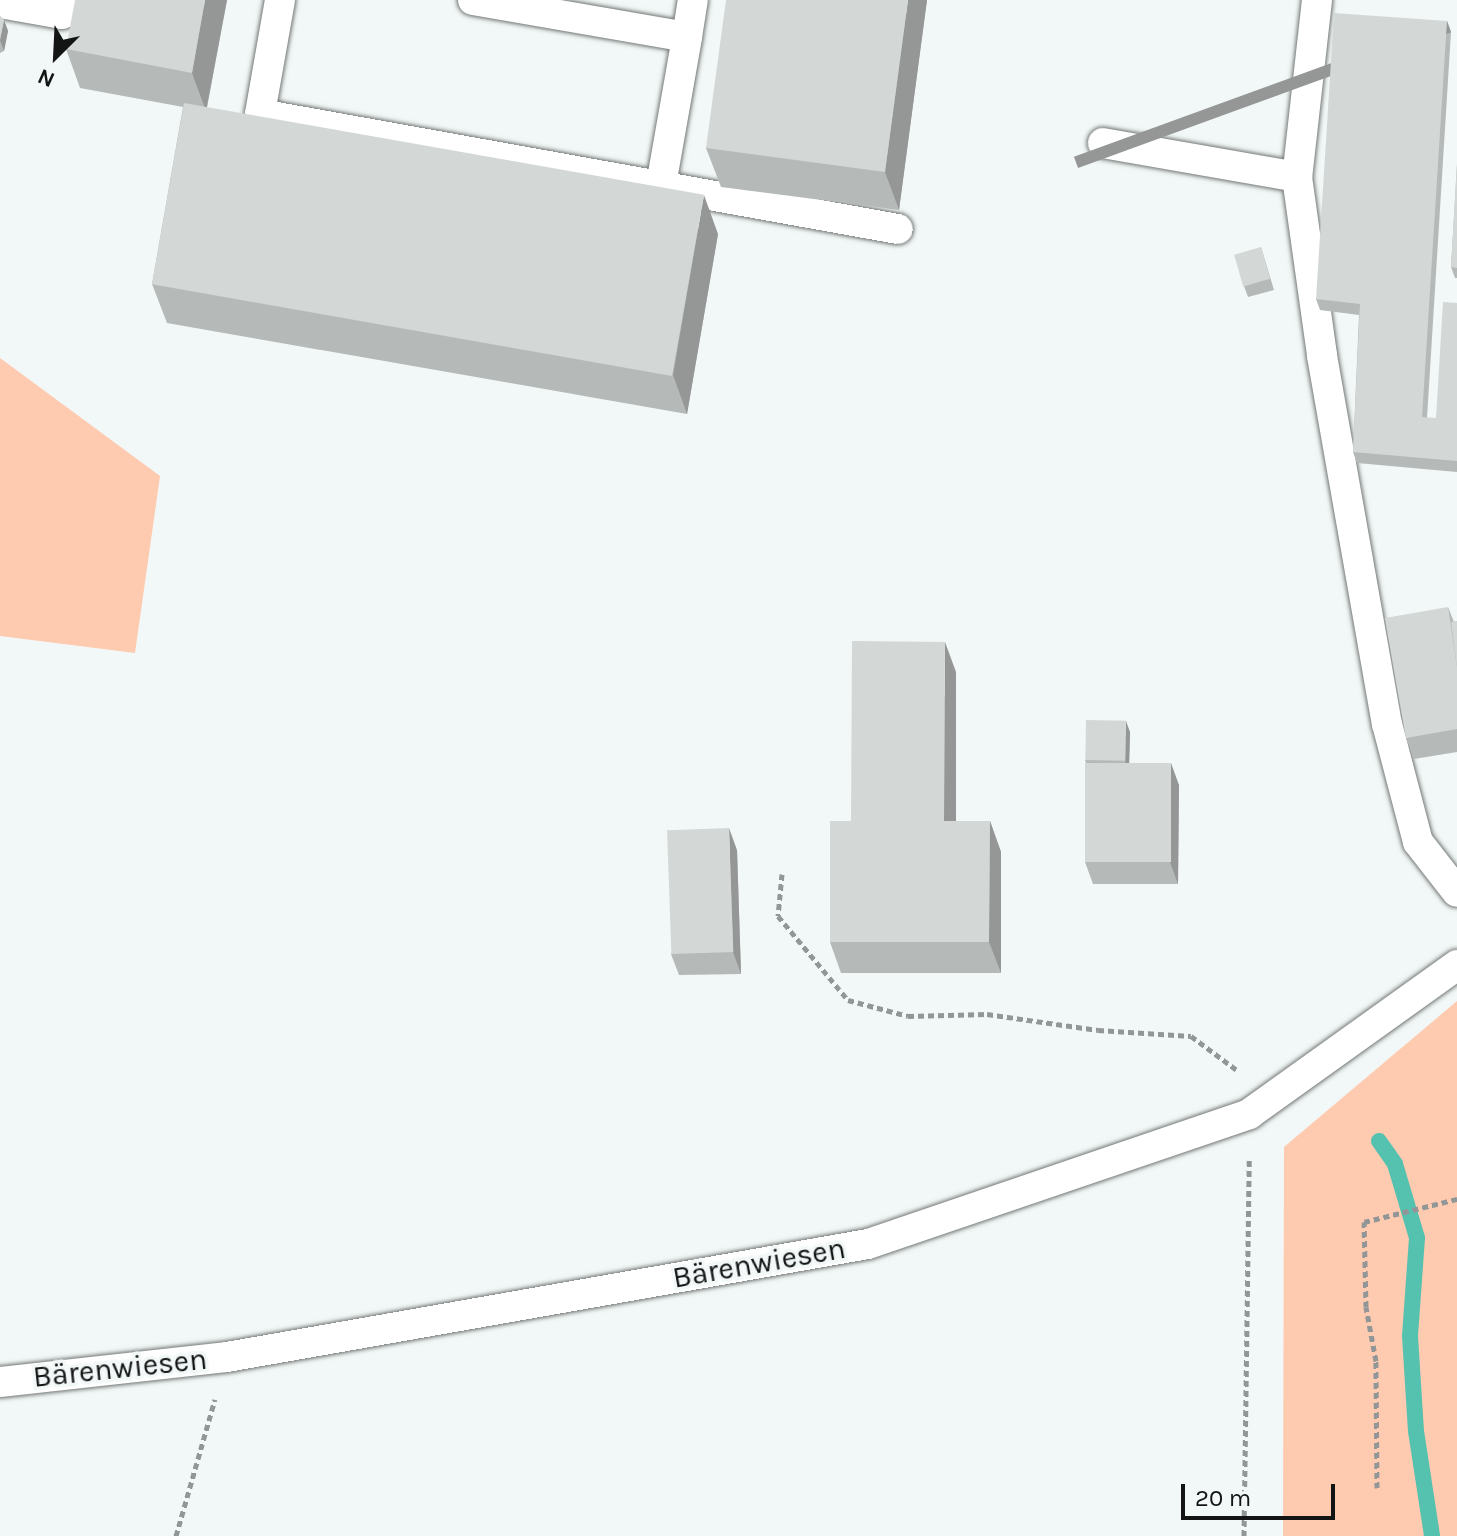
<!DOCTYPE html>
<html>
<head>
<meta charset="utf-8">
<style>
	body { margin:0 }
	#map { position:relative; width:1457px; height:1536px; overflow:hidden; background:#f2f8f7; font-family:Karla,sans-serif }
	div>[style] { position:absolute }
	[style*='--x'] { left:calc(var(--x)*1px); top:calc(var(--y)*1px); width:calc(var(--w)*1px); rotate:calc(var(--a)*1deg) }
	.green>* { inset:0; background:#fecab0 }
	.stream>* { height:16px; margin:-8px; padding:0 8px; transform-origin:8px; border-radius:8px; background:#55c2b0 }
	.path>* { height:5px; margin-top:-2.5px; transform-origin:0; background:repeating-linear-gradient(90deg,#929696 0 6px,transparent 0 10px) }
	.roads { filter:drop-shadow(0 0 2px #737876) drop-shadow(0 0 2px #737876) }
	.service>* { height:30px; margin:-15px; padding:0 15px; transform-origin:15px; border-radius:15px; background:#fff }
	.wall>* { inset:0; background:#b5bab9 }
	.shaded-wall>* { inset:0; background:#949796; transform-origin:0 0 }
	.building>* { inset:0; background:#d3d8d7; transform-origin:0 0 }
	span { translate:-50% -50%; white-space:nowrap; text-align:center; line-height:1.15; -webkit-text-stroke:7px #f2f8f7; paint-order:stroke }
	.street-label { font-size:30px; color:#131414 }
	.north { position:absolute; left:16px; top:16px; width:80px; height:80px; -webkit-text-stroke:6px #f2f8f7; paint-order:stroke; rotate:204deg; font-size:22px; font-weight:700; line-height:32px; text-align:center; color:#131414 }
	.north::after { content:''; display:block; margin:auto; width:28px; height:36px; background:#131414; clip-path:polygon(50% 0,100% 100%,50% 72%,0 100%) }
	.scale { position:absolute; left:1181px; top:1484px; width:154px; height:36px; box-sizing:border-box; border:4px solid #131414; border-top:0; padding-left:10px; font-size:24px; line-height:28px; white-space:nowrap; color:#131414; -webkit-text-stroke:6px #f2f8f7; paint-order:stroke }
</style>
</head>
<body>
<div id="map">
	<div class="green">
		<div style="clip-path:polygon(0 358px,160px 476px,135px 653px,0 636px)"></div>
		<div style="clip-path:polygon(1457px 1001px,1457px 1536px,1283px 1536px,1284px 1147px)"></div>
	</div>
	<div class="stream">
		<div style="--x:1379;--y:1141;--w:28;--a:55"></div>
		<div style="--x:1395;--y:1164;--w:77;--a:73.4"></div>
		<div style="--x:1417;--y:1238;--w:98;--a:94.1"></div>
		<div style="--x:1410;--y:1336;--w:95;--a:86.4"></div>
		<div style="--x:1416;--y:1431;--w:106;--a:81.3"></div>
	</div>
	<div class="path">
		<div style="--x:782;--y:874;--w:42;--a:95.4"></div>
		<div style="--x:778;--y:916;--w:109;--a:50.2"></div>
		<div style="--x:848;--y:1000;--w:62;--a:14.9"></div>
		<div style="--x:908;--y:1016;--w:79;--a:-1.5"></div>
		<div style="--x:987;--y:1014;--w:112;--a:8.2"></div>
		<div style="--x:1098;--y:1030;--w:93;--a:3.7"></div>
		<div style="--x:1191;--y:1036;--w:57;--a:36.5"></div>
		<div style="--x:1377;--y:1488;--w:127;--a:-90.5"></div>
		<div style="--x:1376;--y:1361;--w:55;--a:-100.5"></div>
		<div style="--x:1366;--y:1307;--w:85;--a:-91.3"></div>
		<div style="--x:1364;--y:1222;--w:96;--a:-13.9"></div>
		<div style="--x:176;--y:1536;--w:142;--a:-74.1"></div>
		<div style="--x:1244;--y:1536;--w:379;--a:-89.2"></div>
	</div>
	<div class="roads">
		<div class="service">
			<div style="--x:280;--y:0;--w:116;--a:100"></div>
			<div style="--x:260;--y:114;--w:648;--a:10.22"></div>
			<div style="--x:473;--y:0;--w:217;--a:9.8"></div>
			<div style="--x:687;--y:37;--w:37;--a:-81"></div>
			<div style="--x:1317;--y:0;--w:178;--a:96.4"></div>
			<div style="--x:1297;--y:177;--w:181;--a:82"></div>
			<div style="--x:1322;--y:356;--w:374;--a:80"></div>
			<div style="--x:1387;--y:724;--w:122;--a:75.3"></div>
			<div style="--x:1418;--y:842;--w:63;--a:52"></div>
			<div style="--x:0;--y:3;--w:63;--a:10.1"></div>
			<div style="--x:62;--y:14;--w:14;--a:-78"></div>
			<div style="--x:1103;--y:143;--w:197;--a:9.9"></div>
			<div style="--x:661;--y:185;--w:150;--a:-80"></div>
			<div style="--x:0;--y:1382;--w:228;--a:-6.3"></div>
			<div style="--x:227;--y:1357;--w:651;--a:-10"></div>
			<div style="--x:868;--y:1244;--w:403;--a:-18.8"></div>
			<div style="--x:1249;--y:1114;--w:256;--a:-35.6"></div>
		</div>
	</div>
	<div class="wall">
		<div style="clip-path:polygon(227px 0,207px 108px,718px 234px,687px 414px,167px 323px,152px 284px,183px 107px,80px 88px,66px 49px)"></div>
		<div style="clip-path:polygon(927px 0,899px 210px,721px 187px,706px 148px)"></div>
		<div style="clip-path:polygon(0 16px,4px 20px,8px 31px,4px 51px,0 53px)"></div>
		<div style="clip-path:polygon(1447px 21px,1451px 32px,1427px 418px,1436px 418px,1457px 303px,1457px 472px,1357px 463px,1353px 452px,1359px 315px,1320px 310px,1316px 299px)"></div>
		<div style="clip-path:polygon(1457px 164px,1457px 278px,1455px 278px,1451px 267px)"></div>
		<div style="clip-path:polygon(1261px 247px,1274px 290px,1248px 297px,1244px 286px)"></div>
		<div style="clip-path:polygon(1448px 607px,1454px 622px,1457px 621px,1457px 752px,1414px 759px,1406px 738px)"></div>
		<div style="clip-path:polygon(956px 672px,956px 821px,990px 821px,1001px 852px,1001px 973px,841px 973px,830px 942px)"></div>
		<div style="clip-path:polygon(1130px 732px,1129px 763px,1179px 785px,1178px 884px,1093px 884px,1085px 862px,1086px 763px,1085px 760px)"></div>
		<div style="clip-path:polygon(737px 850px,741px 974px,679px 975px,671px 954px)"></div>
	</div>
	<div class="shaded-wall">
		<div style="clip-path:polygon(205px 0,227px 0,206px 111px,192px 73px)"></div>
		<div style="clip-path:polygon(908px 0,927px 0,899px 210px,885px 172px)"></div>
		<div style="clip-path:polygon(4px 20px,8px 31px,4px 51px,0 40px)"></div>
		<div style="left:1447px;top:21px;width:12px;height:397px;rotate:70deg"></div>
		<div style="clip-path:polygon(704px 195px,718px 234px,687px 414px,673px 375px)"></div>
		<div style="clip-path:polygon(945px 642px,956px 672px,956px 852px,944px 821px)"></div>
		<div style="clip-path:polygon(1126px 721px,1130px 732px,1129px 772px,1125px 761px)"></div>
		<div style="clip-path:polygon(1171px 763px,1179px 785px,1178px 884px,1170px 862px)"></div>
		<div style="clip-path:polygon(990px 821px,1001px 852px,1001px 973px,989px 942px)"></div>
		<div style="clip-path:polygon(729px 828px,737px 850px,741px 974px,733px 952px)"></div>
	</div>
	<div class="building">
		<div style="clip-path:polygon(75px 0,205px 0,192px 73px,66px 49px)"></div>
		<div style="clip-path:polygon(726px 0,908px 0,885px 172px,706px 148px)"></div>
		<div style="clip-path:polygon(1334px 13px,1447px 21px,1422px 417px,1436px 418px,1443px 302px,1457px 303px,1457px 461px,1353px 452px,1360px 304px,1316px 299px)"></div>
		<div style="clip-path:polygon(0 16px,4px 20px,0 40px)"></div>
		<div style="left:184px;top:103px;width:528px;height:184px;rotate:10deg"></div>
		<div style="clip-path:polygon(1457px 164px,1457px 268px,1451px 267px)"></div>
		<div style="left:1261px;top:247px;width:33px;height:28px;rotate:74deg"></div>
		<div style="clip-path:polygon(1448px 607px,1457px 667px,1457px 729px,1406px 738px,1385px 618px)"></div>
		<div style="clip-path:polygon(1457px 621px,1457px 667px,1451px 622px)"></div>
		<div style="clip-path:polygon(852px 641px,945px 642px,944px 821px,990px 821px,989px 942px,830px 942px,830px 821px,851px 821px)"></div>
		<div style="left:1086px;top:720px;width:40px;height:40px;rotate:1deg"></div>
		<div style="left:1085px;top:763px;width:86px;height:99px"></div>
		<div style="left:729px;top:828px;width:124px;height:62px;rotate:88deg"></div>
	</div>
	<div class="street-label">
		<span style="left:759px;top:1263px;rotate:-10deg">Bärenwiesen</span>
		<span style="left:120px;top:1368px;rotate:-6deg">Bärenwiesen</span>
	</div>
	<div class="north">N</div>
	<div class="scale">20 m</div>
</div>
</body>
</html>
